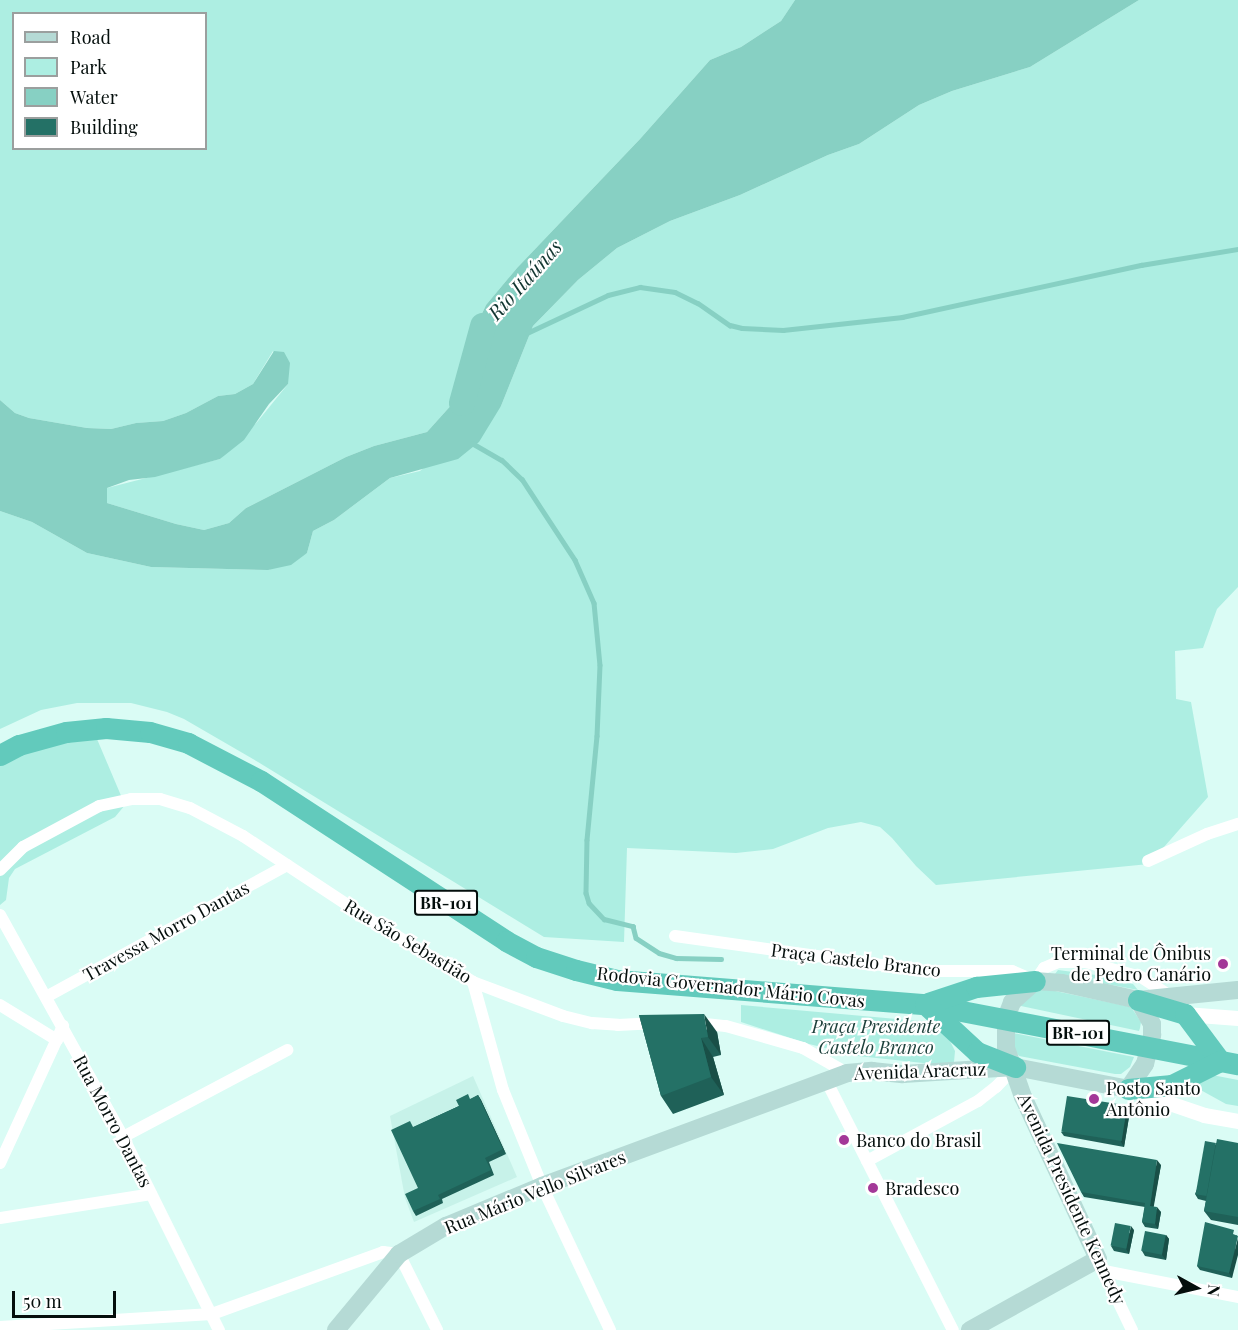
<!DOCTYPE html>
<html>
<head>
<meta charset="utf-8">
<style>
	body { margin:0 }
	#map { position:relative; width:1238px; height:1330px; overflow:hidden; background:#dafcf5; font-family:"Playfair Display",serif }
	div>[style] { position:absolute }
	[style*='--x'] { left:calc(var(--x)*1px); top:calc(var(--y)*1px); width:calc(var(--w)*1px); rotate:calc(var(--a)*1deg) }
	.built>* { inset:0; background:#c7f2e9 }
	.green>* { inset:0; background:#adeee2 }
	.water>* { inset:0; background:#87d0c3 }
	.stream>* { height:4.5px; margin:-2.25px; padding:0 2.25px; transform-origin:2.25px; border-radius:2.25px; background:#87d0c3 }
	.river>* { height:26px; margin:-13px; padding:0 13px; transform-origin:13px; border-radius:13px; background:#87d0c3 }
	.minor>* { height:12px; margin:-6px; padding:0 6px; transform-origin:6px; border-radius:6px; background:#fff }
	.tertiary>* { height:15px; margin:-7.5px; padding:0 7.5px; transform-origin:7.5px; border-radius:7.5px; background:#fff }
	.secondary>* { height:18px; margin:-9px; padding:0 9px; transform-origin:9px; border-radius:9px; background:#b5dad5 }
	.trunk>* { height:21px; margin:-10.5px; padding:0 10.5px; transform-origin:10.5px; border-radius:10.5px; background:#62cabc }
	.wall>* { inset:0; background:#1f6158 }
	.shaded-wall>* { inset:0; background:#194f47 }
	.building>* { inset:0; background:#247166; transform-origin:0 0 }
	.dots>* { width:16px; height:16px; translate:-50% -50%; box-sizing:border-box; border:3px solid #fff; border-radius:50% }
	span { translate:-50% -50%; white-space:nowrap; text-align:center; line-height:1.15; -webkit-text-stroke:4.5px #fff; paint-order:stroke }
	.shield-label span { padding:2px 4px; background:#fff; border:2px solid; border-radius:4px; -webkit-text-stroke-width:0 }
	.shield-label { font-size:16px; color:#040e0c; font-weight:700 }
	.street-label { font-size:18px; color:#040e0c }
	.poi-label { font-size:18px; color:#040e0c }
	.right { translate:-100% -50%; text-align:right }
	.left { translate:0 -50%; text-align:left }
	.park-label { font-size:18px; color:#1d403b; font-style:italic }
	.water-label { font-size:20px; color:#123631; font-style:italic }
	.legend { position:absolute; left:12px; top:12px; width:195px; height:138px; box-sizing:border-box; background:#fff; border:2px solid #9b9f9e; margin:0; padding:8px 10px; list-style:none; font-size:18px; color:#040e0c }
	.legend li { display:flex; align-items:center; gap:12px; height:30px }
	.legend b { width:30px; border:2px solid #9b9f9e }
	.north { position:absolute; left:1166px; top:1258px; width:60px; height:60px; -webkit-text-stroke:4px #fff; paint-order:stroke; rotate:98deg; font-size:16px; font-weight:700; line-height:24px; text-align:center; color:#040e0c }
	.north::after { content:''; display:block; margin:auto; width:21px; height:27px; background:#040e0c; clip-path:polygon(50% 0,100% 100%,50% 72%,0 100%) }
	.scale { position:absolute; left:12px; top:1291px; width:104px; height:27px; box-sizing:border-box; border:3px solid #040e0c; border-top:0; padding-left:8px; font-size:18px; line-height:21px; white-space:nowrap; color:#040e0c; -webkit-text-stroke:4px #fff; paint-order:stroke }
</style>
</head>
<body>
<div id="map">
	<div class="built">
		<div style="clip-path:polygon(473px 1076px,517px 1177px,414px 1222px,405px 1198px,390px 1116px)"></div>
	</div>
	<div class="green">
		<div style="clip-path:polygon(evenodd,0 0,795px 0,781px 21px,741px 47px,710px 60px,640px 139px,517px 268px,486px 305px,473px 332px,475px 365px,454px 402px,427px 432px,374px 446px,346px 457px,246px 508px,229px 523px,204px 530px,176px 524px,107px 503px,107px 488px,220px 459px,258px 421px,288px 384px,273px 351px,253px 384px,235px 394px,218px 396px,186px 413px,163px 421px,136px 423px,111px 429px,87px 428px,29px 418px,15px 413px,0 400px,0 0,14px 14px,206px 14px,206px 148px,14px 148px,14px 14px)"></div>
		<div style="clip-path:polygon(1139px 0,1238px 0,1238px 587px,1217px 609px,1203px 648px,1175px 651px,1176px 699px,1191px 702px,1208px 797px,1149px 864px,936px 885px,916px 866px,892px 838px,880px 827px,861px 822px,828px 828px,773px 849px,736px 853px,627px 848px,624px 942px,544px 937px,258px 762px,184px 719px,167px 712px,131px 703px,77px 703px,41px 710px,0 729px,0 511px,32px 522px,87px 553px,151px 567px,268px 570px,307px 553px,313px 531px,334px 520px,390px 478px,420px 471px,501px 406px,533px 326px,578px 280px,617px 248px,670px 221px,740px 195px,828px 155px,859px 144px,919px 105px,952px 91px,1030px 67px)"></div>
		<div style="clip-path:polygon(97px 739px,125px 805px,115px 817px,15px 869px,9px 878px,6px 900px,0 905px,0 765px,46px 742px)"></div>
		<div style="clip-path:polygon(1058px 970px,1119px 978px,1133px 984px,1138px 990px,1055px 974px)"></div>
		<div style="clip-path:polygon(1041px 988px,1131px 1007px,1141px 1022px,1140px 1028px,1139px 1031px,1021px 1006px,1023px 1000px)"></div>
		<div style="clip-path:polygon(741px 1005px,930px 1022px,948px 1037px,955px 1051px,954px 1062px,951px 1066px,858px 1056px,809px 1044px,741px 1022px)"></div>
		<div style="clip-path:polygon(1013px 1033px,1134px 1057px,1130px 1067px,1121px 1074px,1115px 1074px,1019px 1056px,1013px 1048px)"></div>
		<div style="clip-path:polygon(1212px 1075px,1238px 1080px,1238px 1106px,1226px 1104px,1197px 1088px,1197px 1082px)"></div>
	</div>
	<div class="water">
		<div style="clip-path:polygon(795px 0,1139px 0,1030px 67px,952px 91px,919px 105px,859px 144px,828px 155px,740px 195px,670px 221px,617px 248px,578px 280px,533px 326px,501px 406px,479px 442px,458px 459px,390px 478px,334px 520px,313px 531px,307px 553px,291px 565px,268px 570px,151px 567px,87px 553px,32px 522px,0 511px,0 400px,15px 413px,29px 418px,87px 428px,111px 429px,136px 423px,163px 421px,186px 413px,218px 396px,235px 394px,253px 384px,274px 351px,284px 352px,290px 363px,288px 384px,269px 404px,244px 440px,220px 459px,155px 477px,129px 480px,107px 488px,107px 503px,176px 524px,204px 530px,229px 523px,246px 508px,346px 457px,374px 446px,427px 432px,454px 402px,475px 365px,473px 333px,486px 305px,517px 268px,640px 139px,710px 60px,741px 47px,781px 21px)"></div>
	</div>
	<div class="stream">
		<div style="--x:527;--y:333;--w:89;--a:-25.1"></div>
		<div style="--x:608;--y:295;--w:33;--a:-14"></div>
		<div style="--x:640;--y:287;--w:35;--a:8"></div>
		<div style="--x:675;--y:292;--w:25;--a:26"></div>
		<div style="--x:698;--y:303;--w:39;--a:35"></div>
		<div style="--x:730;--y:325;--w:12;--a:14"></div>
		<div style="--x:742;--y:328;--w:41;--a:2.8"></div>
		<div style="--x:783;--y:330;--w:120;--a:-6.2"></div>
		<div style="--x:902;--y:317;--w:245;--a:-12.3"></div>
		<div style="--x:1141;--y:265;--w:98;--a:-9.4"></div>
		<div style="--x:472;--y:443;--w:34;--a:30"></div>
		<div style="--x:502;--y:460;--w:28;--a:44"></div>
		<div style="--x:522;--y:479;--w:97;--a:56.8"></div>
		<div style="--x:575;--y:560;--w:47;--a:66.2"></div>
		<div style="--x:594;--y:603;--w:62;--a:84.5"></div>
		<div style="--x:600;--y:665;--w:71;--a:92.4"></div>
		<div style="--x:597;--y:736;--w:104;--a:95.5"></div>
		<div style="--x:587;--y:840;--w:53;--a:91.1"></div>
		<div style="--x:586;--y:893;--w:10;--a:73"></div>
		<div style="--x:589;--y:903;--w:22;--a:47"></div>
		<div style="--x:604;--y:919;--w:30;--a:14"></div>
		<div style="--x:633;--y:926;--w:12;--a:76"></div>
		<div style="--x:636;--y:938;--w:27;--a:33"></div>
		<div style="--x:659;--y:953;--w:18;--a:16"></div>
		<div style="--x:676;--y:958;--w:45;--a:1.3"></div>
	</div>
	<div class="river">
		<div style="--x:462;--y:403;--w:80;--a:-74.7"></div>
	</div>
	<div class="minor">
		<div style="--x:1148;--y:861;--w:65;--a:-24.6"></div>
		<div style="--x:1207;--y:834;--w:33;--a:-18"></div>
		<div style="--x:0;--y:870;--w:33;--a:-45"></div>
		<div style="--x:23;--y:847;--w:86;--a:-28.3"></div>
		<div style="--x:99;--y:806;--w:33;--a:-12"></div>
		<div style="--x:131;--y:799;--w:29;--a:0"></div>
		<div style="--x:160;--y:799;--w:31;--a:17"></div>
		<div style="--x:190;--y:808;--w:60;--a:27.8"></div>
		<div style="--x:243;--y:836;--w:158;--a:33.4"></div>
		<div style="--x:375;--y:923;--w:114;--a:31"></div>
		<div style="--x:473;--y:982;--w:96;--a:20.7"></div>
		<div style="--x:563;--y:1016;--w:30;--a:14"></div>
		<div style="--x:592;--y:1023;--w:26;--a:4"></div>
		<div style="--x:618;--y:1025;--w:39;--a:-3"></div>
		<div style="--x:0;--y:915;--w:254;--a:61"></div>
		<div style="--x:123;--y:1137;--w:216;--a:63.6"></div>
		<div style="--x:675;--y:936;--w:250;--a:8"></div>
		<div style="--x:923;--y:971;--w:89;--a:0"></div>
		<div style="--x:1012;--y:971;--w:25;--a:23"></div>
		<div style="--x:1035;--y:981;--w:16;--a:-55"></div>
		<div style="--x:1044;--y:968;--w:15;--a:-23"></div>
		<div style="--x:1058;--y:962;--w:28;--a:0"></div>
		<div style="--x:1086;--y:962;--w:57;--a:15.3"></div>
		<div style="--x:1141;--y:977;--w:38;--a:33"></div>
		<div style="--x:473;--y:982;--w:112;--a:74.5"></div>
		<div style="--x:503;--y:1090;--w:104;--a:67.9"></div>
		<div style="--x:542;--y:1186;--w:159;--a:64.7"></div>
		<div style="--x:46;--y:997;--w:275;--a:-28.7"></div>
		<div style="--x:0;--y:1005;--w:67;--a:31.6"></div>
		<div style="--x:696;--y:1023;--w:30;--a:6"></div>
		<div style="--x:726;--y:1026;--w:80;--a:15.9"></div>
		<div style="--x:803;--y:1048;--w:51;--a:29.6"></div>
		<div style="--x:827;--y:1082;--w:278;--a:63.1"></div>
		<div style="--x:123;--y:1137;--w:186;--a:-27.9"></div>
		<div style="--x:867;--y:1161;--w:126;--a:-28.4"></div>
		<div style="--x:978;--y:1101;--w:23;--a:-38"></div>
		<div style="--x:996;--y:1087;--w:28;--a:-46"></div>
		<div style="--x:0;--y:1163;--w:151;--a:-65.3"></div>
		<div style="--x:0;--y:1218;--w:153;--a:-9"></div>
		<div style="--x:1102;--y:1268;--w:69;--a:64.2"></div>
		<div style="--x:1104;--y:1271;--w:136;--a:11"></div>
		<div style="--x:0;--y:1327;--w:212;--a:-3.5"></div>
		<div style="--x:212;--y:1314;--w:182;--a:-19.9"></div>
		<div style="--x:383;--y:1252;--w:16;--a:7"></div>
		<div style="--x:399;--y:1254;--w:85;--a:63.4"></div>
	</div>
	<div class="tertiary">
		<div style="--x:1185;--y:1014;--w:53;--a:4.3"></div>
		<div style="--x:1134;--y:1091;--w:74;--a:18.9"></div>
		<div style="--x:1204;--y:1115;--w:35;--a:10"></div>
	</div>
	<div class="secondary">
		<div style="--x:336;--y:1330;--w:99;--a:-50.3"></div>
		<div style="--x:399;--y:1254;--w:55;--a:-30.8"></div>
		<div style="--x:446;--y:1226;--w:104;--a:-22.6"></div>
		<div style="--x:542;--y:1186;--w:325;--a:-20.3"></div>
		<div style="--x:847;--y:1073;--w:25;--a:-5"></div>
		<div style="--x:872;--y:1071;--w:31;--a:6"></div>
		<div style="--x:903;--y:1074;--w:112;--a:-3.6"></div>
		<div style="--x:1015;--y:1067;--w:115;--a:11"></div>
		<div style="--x:1128;--y:1089;--w:30;--a:-56"></div>
		<div style="--x:1145;--y:1064;--w:30;--a:-76"></div>
		<div style="--x:1152;--y:1035;--w:11;--a:-90"></div>
		<div style="--x:1152;--y:1024;--w:28;--a:-120"></div>
		<div style="--x:970;--y:1330;--w:146;--a:-29"></div>
		<div style="--x:1098;--y:1259;--w:179;--a:-114.8"></div>
		<div style="--x:1023;--y:1097;--w:52;--a:-109.1"></div>
		<div style="--x:1006;--y:1048;--w:30;--a:-90"></div>
		<div style="--x:1006;--y:1018;--w:17;--a:-69"></div>
		<div style="--x:1012;--y:1002;--w:31;--a:-42"></div>
		<div style="--x:1035;--y:981;--w:27;--a:4"></div>
		<div style="--x:1062;--y:983;--w:78;--a:12.6"></div>
		<div style="--x:1138;--y:1000;--w:100;--a:-5.7"></div>
	</div>
	<div class="trunk">
		<div style="--x:0;--y:755;--w:21;--a:-28"></div>
		<div style="--x:19;--y:745;--w:49;--a:-15.5"></div>
		<div style="--x:66;--y:732;--w:40;--a:-5.7"></div>
		<div style="--x:106;--y:728;--w:44;--a:5.2"></div>
		<div style="--x:150;--y:732;--w:40;--a:16"></div>
		<div style="--x:188;--y:743;--w:82;--a:27.5"></div>
		<div style="--x:261;--y:781;--w:293;--a:33.1"></div>
		<div style="--x:506;--y:941;--w:34;--a:28"></div>
		<div style="--x:536;--y:957;--w:42;--a:18"></div>
		<div style="--x:576;--y:970;--w:42;--a:13.7"></div>
		<div style="--x:617;--y:980;--w:309;--a:4.5"></div>
		<div style="--x:925;--y:1004;--w:319;--a:10.9"></div>
		<div style="--x:1138;--y:1000;--w:49;--a:16.6"></div>
		<div style="--x:1185;--y:1014;--w:59;--a:53.3"></div>
		<div style="--x:928;--y:1003;--w:51;--a:-18.4"></div>
		<div style="--x:976;--y:987;--w:59;--a:-5.8"></div>
		<div style="--x:925;--y:1004;--w:71;--a:42.7"></div>
		<div style="--x:977;--y:1052;--w:41;--a:21.5"></div>
		<div style="--x:1128;--y:1089;--w:44;--a:-5.2"></div>
		<div style="--x:1172;--y:1085;--w:54;--a:-26.6"></div>
	</div>
	<div class="wall">
		<div style="clip-path:polygon(639px 1015px,717px 1032px,721px 1055px,713px 1057px,724px 1095px,673px 1114px,661px 1096px)"></div>
		<div style="clip-path:polygon(478px 1095px,481px 1100px,506px 1154px,489px 1162px,494px 1175px,442px 1199px,443px 1203px,416px 1216px,413px 1211px,418px 1188px,414px 1127px,459px 1106px)"></div>
		<div style="clip-path:polygon(1130px 1111px,1124px 1147px,1064px 1136px,1061px 1132px)"></div>
		<div style="clip-path:polygon(1216px 1143px,1238px 1143px,1238px 1225px,1211px 1220px,1204px 1211px,1206px 1201px,1198px 1199px,1195px 1194px)"></div>
		<div style="clip-path:polygon(1161px 1165px,1153px 1207px,1161px 1212px,1158px 1229px,1145px 1227px,1142px 1222px,1145px 1207px,1084px 1197px,1081px 1192px)"></div>
		<div style="clip-path:polygon(1134px 1230px,1129px 1254px,1114px 1251px,1111px 1246px)"></div>
		<div style="clip-path:polygon(1166px 1235px,1169px 1239px,1166px 1260px,1145px 1256px,1142px 1251px)"></div>
		<div style="clip-path:polygon(1237px 1235px,1232px 1278px,1200px 1270px,1197px 1266px)"></div>
	</div>
	<div class="shaded-wall">
		<div style="clip-path:polygon(704px 1014px,717px 1032px,721px 1055px,708px 1037px)"></div>
		<div style="clip-path:polygon(701px 1038px,713px 1057px,724px 1095px,711px 1077px)"></div>
		<div style="clip-path:polygon(478px 1095px,481px 1100px,506px 1154px,503px 1149px)"></div>
		<div style="clip-path:polygon(1127px 1106px,1130px 1111px,1124px 1147px,1121px 1142px)"></div>
		<div style="clip-path:polygon(1157px 1160px,1161px 1165px,1153px 1211px,1150px 1206px)"></div>
		<div style="clip-path:polygon(1157px 1207px,1161px 1212px,1158px 1229px,1155px 1224px)"></div>
		<div style="clip-path:polygon(1131px 1226px,1134px 1230px,1129px 1254px,1126px 1249px)"></div>
		<div style="clip-path:polygon(1166px 1235px,1169px 1239px,1166px 1260px,1162px 1255px)"></div>
		<div style="clip-path:polygon(1238px 1238px,1238px 1255px,1232px 1278px,1229px 1273px)"></div>
	</div>
	<div class="building">
		<div style="clip-path:polygon(704px 1014px,708px 1037px,701px 1038px,711px 1077px,661px 1096px,639px 1015px)"></div>
		<div style="clip-path:polygon(468px 1094px,470px 1099px,478px 1095px,503px 1149px,485px 1158px,491px 1170px,438px 1195px,440px 1199px,413px 1211px,405px 1194px,418px 1188px,391px 1130px,410px 1121px,413px 1127px,459px 1106px,456px 1100px)"></div>
		<div style="left:1067px;top:1096px;width:61px;height:36px;rotate:9deg"></div>
		<div style="clip-path:polygon(1217px 1139px,1238px 1143px,1238px 1217px,1204px 1211px)"></div>
		<div style="left:1205px;top:1141px;width:11px;height:54px;rotate:10deg"></div>
		<div style="clip-path:polygon(1057px 1143px,1157px 1160px,1150px 1206px,1157px 1207px,1155px 1224px,1142px 1222px,1145px 1203px,1081px 1192px)"></div>
		<div style="clip-path:polygon(1205px 1222px,1234px 1230px,1233px 1234px,1238px 1236px,1229px 1273px,1197px 1266px)"></div>
		<div style="left:1115px;top:1223px;width:16px;height:23px;rotate:11deg"></div>
		<div style="left:1145px;top:1231px;width:21px;height:20px;rotate:11deg"></div>
	</div>
	<div class="dots">
		<div style="left:1223px;top:964px;background:#a33898"></div>
		<div style="left:1094px;top:1099px;background:#a33898"></div>
		<div style="left:844px;top:1140px;background:#a33898"></div>
		<div style="left:873px;top:1188px;background:#a33898"></div>
	</div>
	<div class="shield-label">
		<span style="left:446px;top:903px">BR-101</span>
		<span style="left:1078px;top:1033px">BR-101</span>
	</div>
	<div class="street-label">
		<span style="left:166px;top:931px;rotate:-29deg">Travessa Morro Dantas</span>
		<span style="left:408px;top:941px;rotate:31deg">Rua São Sebastião</span>
		<span style="left:856px;top:960px;rotate:7deg">Praça Castelo Branco</span>
		<span style="left:731px;top:987px;rotate:6deg">Rodovia Governador Mário Covas</span>
		<span style="left:920px;top:1071px;rotate:-2deg">Avenida Aracruz</span>
		<span style="left:113px;top:1121px;rotate:62deg">Rua Morro Dantas</span>
		<span style="left:535px;top:1192px;rotate:-22deg">Rua Mário Vello Silvares</span>
		<span style="left:1072px;top:1199px;rotate:65deg">Avenida Presidente Kennedy</span>
	</div>
	<div class="poi-label">
		<span class="right" style="left:1211px;top:964px">Terminal de Ônibus<br>de Pedro Canário</span>
		<span class="left" style="left:1106px;top:1099px">Posto Santo<br>Antônio</span>
		<span class="left" style="left:856px;top:1140px">Banco do Brasil</span>
		<span class="left" style="left:885px;top:1188px">Bradesco</span>
	</div>
	<div class="park-label">
		<span style="left:876px;top:1037px">Praça Presidente<br>Castelo Branco</span>
	</div>
	<div class="water-label">
		<span style="left:524px;top:279px;rotate:-48deg">Rio Itaúnas</span>
	</div>
	<ul class="legend">
	<li><b style="height:8px;background:#b5dad5"></b>Road</li>
	<li><b style="height:16px;background:#adeee2"></b>Park</li>
	<li><b style="height:16px;background:#87d0c3"></b>Water</li>
	<li><b style="height:16px;background:#247166"></b>Building</li>
	</ul>
	<div class="north">N</div>
	<div class="scale">50 m</div>
</div>
</body>
</html>
